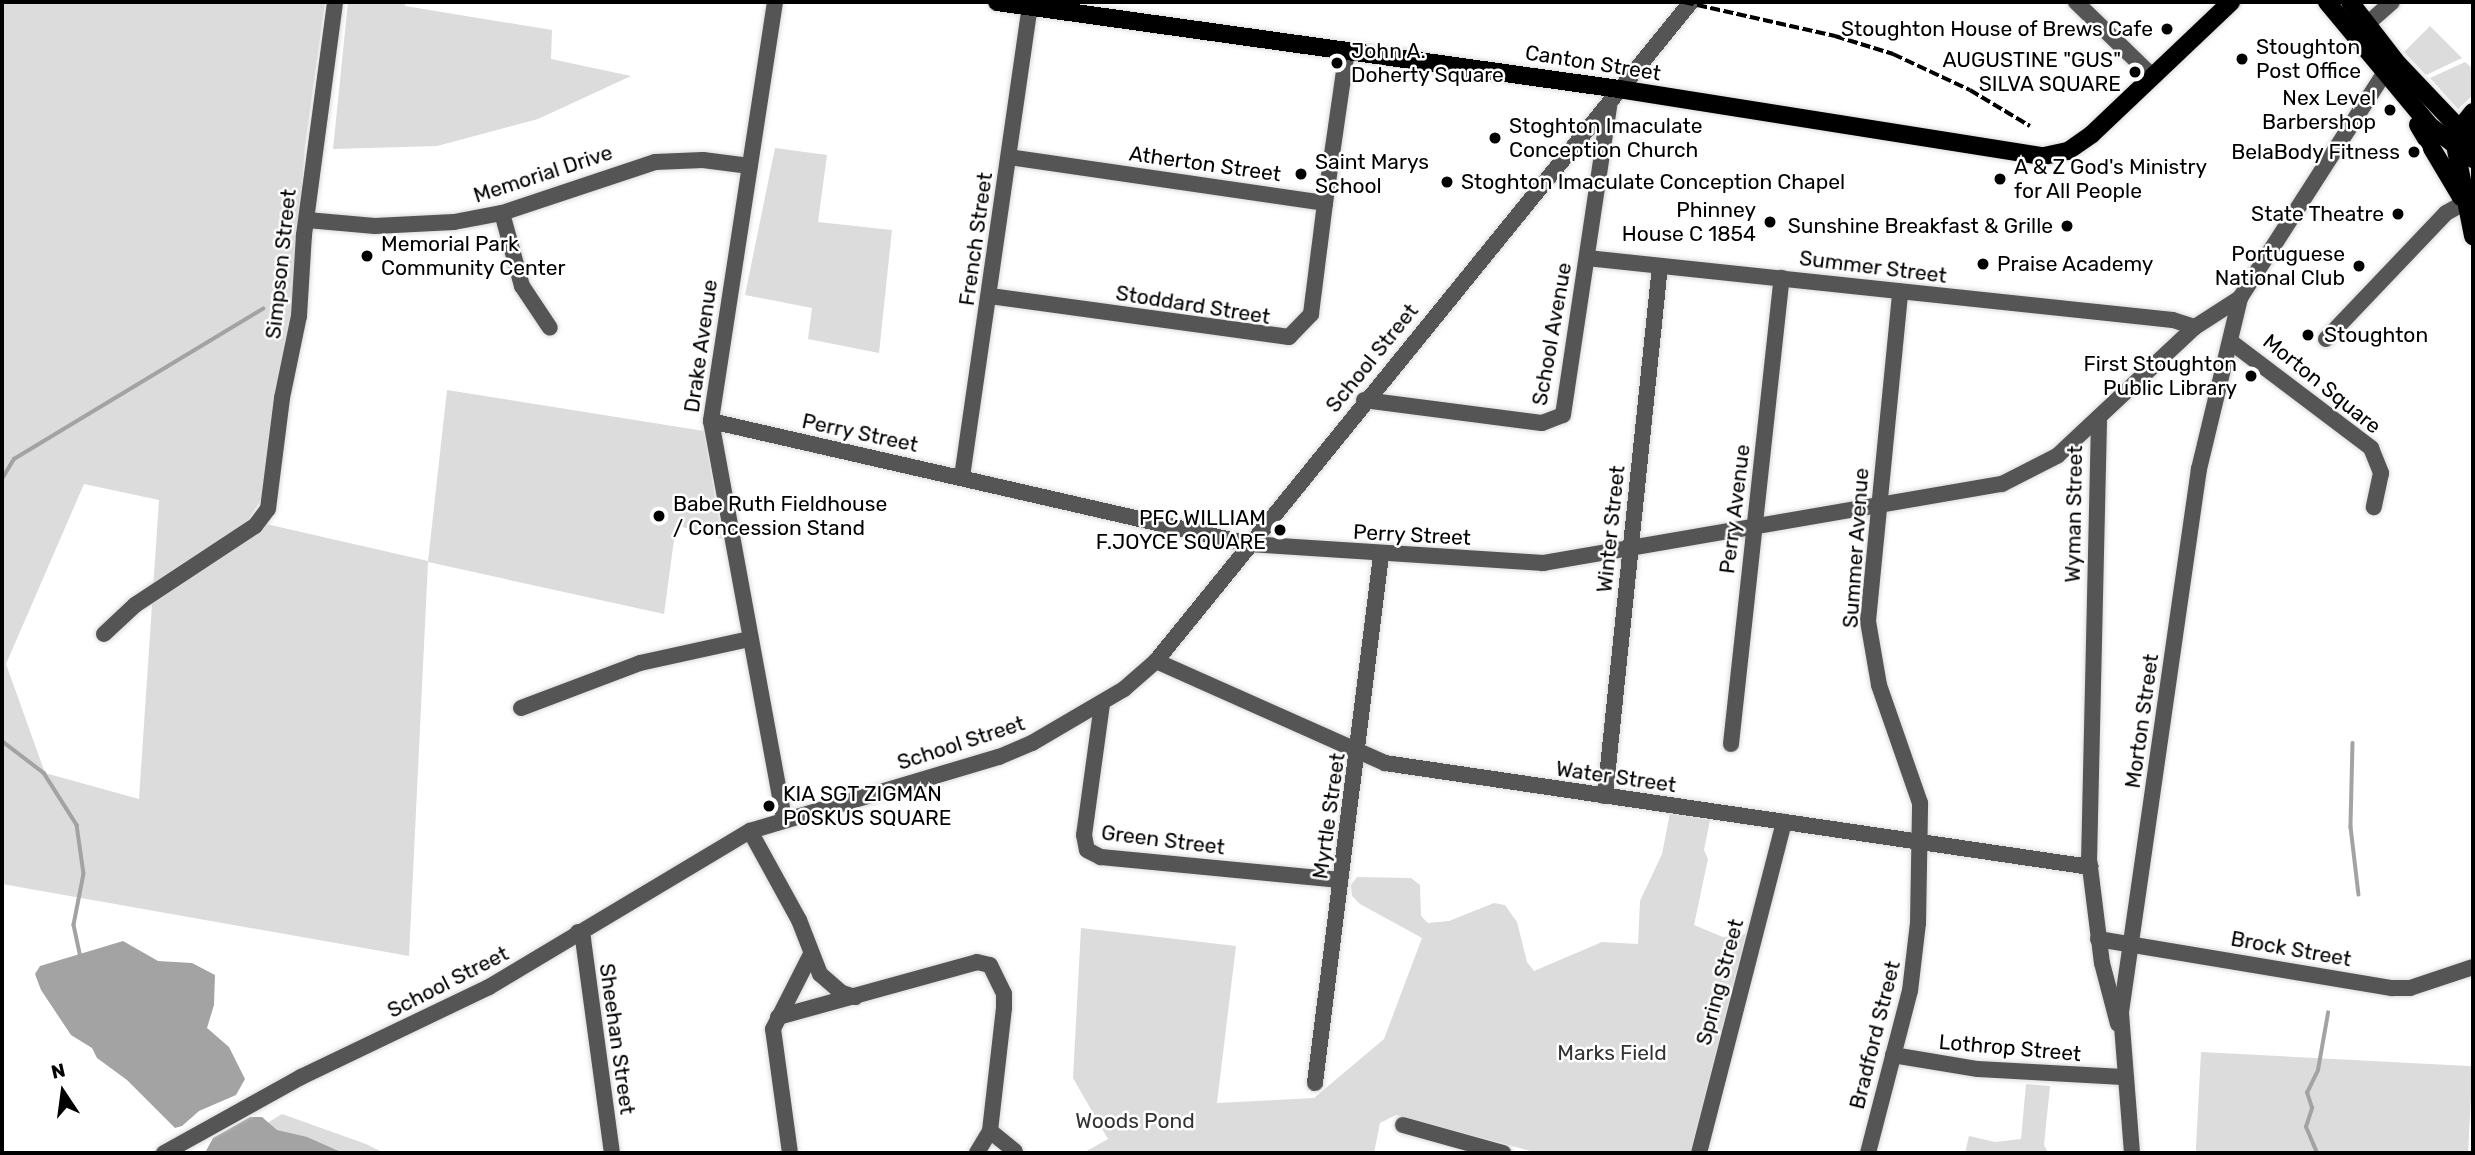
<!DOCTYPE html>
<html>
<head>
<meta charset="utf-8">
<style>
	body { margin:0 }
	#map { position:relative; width:2475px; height:1155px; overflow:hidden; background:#fff; font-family:Rubik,sans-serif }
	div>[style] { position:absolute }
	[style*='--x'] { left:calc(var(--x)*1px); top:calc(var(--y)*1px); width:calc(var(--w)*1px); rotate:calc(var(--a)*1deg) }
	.green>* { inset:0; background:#dcdcdc; transform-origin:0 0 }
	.water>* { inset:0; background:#a3a3a3 }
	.stream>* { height:3.5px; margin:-1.75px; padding:0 1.75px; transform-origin:1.75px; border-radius:1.75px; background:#a3a3a3 }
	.roads { filter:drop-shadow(0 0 2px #dbdbdb) drop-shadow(0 0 2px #dbdbdb) }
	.minor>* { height:16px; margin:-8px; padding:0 8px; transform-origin:8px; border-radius:8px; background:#555 }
	.major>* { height:18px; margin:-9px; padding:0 9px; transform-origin:9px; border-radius:9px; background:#000 }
	.rail>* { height:3.5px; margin-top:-1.75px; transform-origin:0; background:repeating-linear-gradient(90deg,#000 0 10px,transparent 0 13.5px) }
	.dots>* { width:19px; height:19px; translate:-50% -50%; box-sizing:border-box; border:4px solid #fff; border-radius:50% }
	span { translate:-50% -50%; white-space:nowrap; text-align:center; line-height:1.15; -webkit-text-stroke:5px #fff; paint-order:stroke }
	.poi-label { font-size:21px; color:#000 }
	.right { translate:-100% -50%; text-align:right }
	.left { translate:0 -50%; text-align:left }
	.street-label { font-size:21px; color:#000 }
	.park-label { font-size:21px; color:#333 }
	.frame { position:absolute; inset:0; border:4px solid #000; pointer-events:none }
	.north { position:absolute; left:28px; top:1057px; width:70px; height:70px; -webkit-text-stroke:5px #fff; paint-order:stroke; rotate:347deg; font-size:19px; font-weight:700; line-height:28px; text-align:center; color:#000 }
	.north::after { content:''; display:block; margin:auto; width:24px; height:32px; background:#000; clip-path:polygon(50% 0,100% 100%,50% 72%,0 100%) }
</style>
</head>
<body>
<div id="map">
	<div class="green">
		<div style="clip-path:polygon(evenodd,2px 2px,325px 2px,305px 146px,292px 321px,274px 396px,264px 495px,248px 520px,428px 561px,447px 390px,704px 431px,722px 539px,676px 525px,664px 614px,428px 562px,409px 956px,2px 884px,2px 2px,84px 484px,159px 500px,139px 799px,45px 773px,6px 664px,84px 484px)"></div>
		<div style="clip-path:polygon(348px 2px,405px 2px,405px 6px,552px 30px,551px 59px,631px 76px,538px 119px,437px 146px,333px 149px)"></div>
		<div style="clip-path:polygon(2430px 26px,2462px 58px,2426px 75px,2404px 52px)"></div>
		<div style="clip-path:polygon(2465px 62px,2473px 69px,2473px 95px,2458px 109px,2430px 78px)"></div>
		<div style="clip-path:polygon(775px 148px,827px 155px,818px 222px,892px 230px,879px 353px,808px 339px,812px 308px,745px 295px)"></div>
		<div style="clip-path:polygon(1670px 813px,1710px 820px,1704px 850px,1708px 859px,1694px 925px,1723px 937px,1746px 934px,1690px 1153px,1538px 1153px,1396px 1115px,1380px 1123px,1374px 1153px,1083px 1153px,1108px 1139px,1073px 1078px,1081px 928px,1236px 946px,1217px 1103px,1314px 1098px,1384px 1039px,1422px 938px,1360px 904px,1352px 896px,1351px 885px,1357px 877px,1411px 878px,1420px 885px,1421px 916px,1428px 923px,1449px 921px,1494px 903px,1505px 905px,1517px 922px,1527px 962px,1534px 971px,1602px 942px,1638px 944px,1640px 901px,1662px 854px)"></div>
		<div style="left:2201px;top:1052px;width:272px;height:101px;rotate:3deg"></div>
		<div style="clip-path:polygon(2026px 1084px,2050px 1086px,2044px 1145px,2048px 1153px,1965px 1153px,1969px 1136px,1995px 1142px,2021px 1139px)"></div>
		<div style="clip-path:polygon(282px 1114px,366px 1144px,384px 1153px,218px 1153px)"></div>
	</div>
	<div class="water">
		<div style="clip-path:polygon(123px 941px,158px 961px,192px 963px,215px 975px,214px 1005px,207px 1028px,229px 1047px,245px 1079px,236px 1095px,199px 1111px,182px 1126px,175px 1128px,127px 1080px,97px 1058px,92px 1048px,71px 1035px,41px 990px,35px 974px,40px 966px)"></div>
		<div style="clip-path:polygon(250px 1117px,262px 1117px,277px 1130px,307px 1137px,343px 1153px,206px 1151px,213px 1138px)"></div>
	</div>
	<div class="stream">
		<div style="--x:2;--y:479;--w:23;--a:-59"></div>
		<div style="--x:14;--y:459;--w:291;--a:-31.1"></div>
		<div style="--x:2;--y:741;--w:53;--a:37.3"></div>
		<div style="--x:44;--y:773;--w:62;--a:57.6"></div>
		<div style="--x:77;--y:825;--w:49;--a:81.9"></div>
		<div style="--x:84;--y:874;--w:52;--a:101.1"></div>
		<div style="--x:74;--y:925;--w:33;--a:78"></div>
		<div style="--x:2353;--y:743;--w:84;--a:91.4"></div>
		<div style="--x:2351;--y:827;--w:68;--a:83.3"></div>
		<div style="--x:2317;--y:1153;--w:28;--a:-113"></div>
		<div style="--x:2306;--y:1127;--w:20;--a:-72"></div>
		<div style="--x:2312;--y:1108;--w:16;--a:-108"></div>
		<div style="--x:2307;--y:1093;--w:25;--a:-64"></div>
		<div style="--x:2318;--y:1070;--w:58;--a:-80"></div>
	</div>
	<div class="roads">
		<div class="minor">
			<div style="--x:775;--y:2;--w:424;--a:98.7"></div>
			<div style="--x:711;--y:421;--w:404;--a:79.6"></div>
			<div style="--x:2076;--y:2;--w:106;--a:44.2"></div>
			<div style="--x:2358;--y:32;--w:45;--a:-41.4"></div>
			<div style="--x:1009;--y:157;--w:319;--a:8.3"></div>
			<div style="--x:1325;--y:203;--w:154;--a:-81.8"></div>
			<div style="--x:502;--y:213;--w:76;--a:74.7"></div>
			<div style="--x:522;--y:286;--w:50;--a:56.3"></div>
			<div style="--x:307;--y:220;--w:68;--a:5"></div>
			<div style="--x:375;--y:226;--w:79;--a:-2.9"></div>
			<div style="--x:454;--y:222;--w:49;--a:-10.6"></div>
			<div style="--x:502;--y:213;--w:161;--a:-18.4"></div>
			<div style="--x:655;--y:162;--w:48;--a:-2.4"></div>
			<div style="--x:703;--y:160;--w:47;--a:7.3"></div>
			<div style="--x:1587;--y:258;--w:589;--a:6.04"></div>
			<div style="--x:2173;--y:320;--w:23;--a:18"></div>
			<div style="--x:990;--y:296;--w:302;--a:7.8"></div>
			<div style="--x:1289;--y:337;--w:32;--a:-46"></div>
			<div style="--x:1311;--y:314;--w:112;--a:-82.8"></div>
			<div style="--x:2326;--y:339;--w:174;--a:-46.4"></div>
			<div style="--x:2446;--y:213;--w:21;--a:-29"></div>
			<div style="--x:2231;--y:342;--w:176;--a:37.1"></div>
			<div style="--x:2371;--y:448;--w:27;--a:68"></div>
			<div style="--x:2381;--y:473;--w:35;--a:102"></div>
			<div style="--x:1364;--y:400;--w:179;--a:7.4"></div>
			<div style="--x:1542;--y:423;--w:22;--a:-21"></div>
			<div style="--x:1563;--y:415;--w:312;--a:-81.5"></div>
			<div style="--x:711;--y:421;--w:552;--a:12.88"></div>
			<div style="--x:1249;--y:544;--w:295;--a:3.7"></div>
			<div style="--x:1543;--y:563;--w:466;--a:-9.8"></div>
			<div style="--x:2002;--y:484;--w:62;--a:-27"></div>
			<div style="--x:2057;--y:456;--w:189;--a:-43.1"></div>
			<div style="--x:2195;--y:327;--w:54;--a:-32.8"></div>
			<div style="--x:2240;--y:298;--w:269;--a:-57.3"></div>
			<div style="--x:2099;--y:421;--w:438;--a:91.3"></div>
			<div style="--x:2089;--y:859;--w:105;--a:82.9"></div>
			<div style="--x:2102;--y:963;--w:63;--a:75.3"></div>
			<div style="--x:962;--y:477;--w:476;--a:-81.8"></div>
			<div style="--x:104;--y:634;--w:42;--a:-43.1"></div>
			<div style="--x:135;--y:605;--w:144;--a:-33.4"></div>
			<div style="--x:255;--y:526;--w:21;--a:-53"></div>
			<div style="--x:268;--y:509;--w:112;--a:-82.8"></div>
			<div style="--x:282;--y:398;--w:84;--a:-78.3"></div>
			<div style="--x:299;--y:316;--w:81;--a:-86.5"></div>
			<div style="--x:304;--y:235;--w:235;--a:-82.4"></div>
			<div style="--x:1156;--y:661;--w:251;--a:24"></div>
			<div style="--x:1385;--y:763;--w:713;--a:8.39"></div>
			<div style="--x:1102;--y:704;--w:132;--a:97.8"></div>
			<div style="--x:1084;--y:835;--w:15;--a:79"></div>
			<div style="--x:1087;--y:850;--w:16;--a:27"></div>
			<div style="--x:1101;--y:857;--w:240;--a:5.5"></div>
			<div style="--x:521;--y:708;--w:127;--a:-20.7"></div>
			<div style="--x:640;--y:663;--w:112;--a:-12.4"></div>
			<div style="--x:1731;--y:744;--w:469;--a:-83.8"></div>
			<div style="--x:1605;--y:796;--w:533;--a:-84.08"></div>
			<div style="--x:750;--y:831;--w:102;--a:61.2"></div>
			<div style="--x:799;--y:920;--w:58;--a:68.7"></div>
			<div style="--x:820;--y:974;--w:29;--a:41"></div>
			<div style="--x:842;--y:993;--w:14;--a:17"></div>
			<div style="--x:578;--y:932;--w:9;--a:54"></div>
			<div style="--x:583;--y:939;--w:216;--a:82.3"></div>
			<div style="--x:2098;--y:939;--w:298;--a:9.5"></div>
			<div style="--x:2392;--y:988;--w:18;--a:0"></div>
			<div style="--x:2410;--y:988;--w:66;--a:-18.4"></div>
			<div style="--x:778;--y:1017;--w:206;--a:-15.4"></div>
			<div style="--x:977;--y:962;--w:13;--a:13"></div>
			<div style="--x:990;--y:965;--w:32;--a:64"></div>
			<div style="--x:1004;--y:994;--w:14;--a:90"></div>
			<div style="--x:1004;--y:1008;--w:124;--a:96.5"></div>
			<div style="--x:990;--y:1131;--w:26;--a:121"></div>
			<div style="--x:1893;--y:1055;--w:86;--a:9.4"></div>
			<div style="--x:1978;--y:1069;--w:145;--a:3.2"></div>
			<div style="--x:1315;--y:1083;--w:532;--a:-82.87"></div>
			<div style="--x:1403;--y:1125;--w:104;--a:15.6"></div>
			<div style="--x:990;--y:1131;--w:32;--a:39"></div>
			<div style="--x:164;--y:1153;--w:157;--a:-29"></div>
			<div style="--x:301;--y:1077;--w:208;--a:-25.6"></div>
			<div style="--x:489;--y:987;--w:304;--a:-30.9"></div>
			<div style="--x:750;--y:831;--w:260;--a:-16.6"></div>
			<div style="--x:999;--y:757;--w:36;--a:-23"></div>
			<div style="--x:1032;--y:743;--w:107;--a:-30.4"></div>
			<div style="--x:1124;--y:689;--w:43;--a:-41.2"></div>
			<div style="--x:1156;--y:661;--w:849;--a:-50.93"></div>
			<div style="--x:790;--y:1153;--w:125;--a:-97.8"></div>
			<div style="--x:773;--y:1029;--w:84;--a:-63.1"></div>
			<div style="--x:1699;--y:1153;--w:342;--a:-75.6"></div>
			<div style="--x:1868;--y:1153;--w:167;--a:-75.5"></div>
			<div style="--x:1910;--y:991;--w:68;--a:-83.3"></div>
			<div style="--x:1918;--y:923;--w:120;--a:-89"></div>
			<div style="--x:1920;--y:803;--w:125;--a:-109.2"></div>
			<div style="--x:1879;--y:685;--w:65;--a:-99.8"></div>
			<div style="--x:1868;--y:621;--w:331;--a:-84.4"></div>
			<div style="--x:2132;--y:1153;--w:141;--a:-94.5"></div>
			<div style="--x:2121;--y:1012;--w:549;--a:-81.83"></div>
			<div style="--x:2199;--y:469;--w:176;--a:-76.5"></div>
		</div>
		<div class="major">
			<div style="--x:997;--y:2;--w:628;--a:7.96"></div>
			<div style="--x:1619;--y:89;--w:430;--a:9"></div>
			<div style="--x:2044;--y:156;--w:25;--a:-12"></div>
			<div style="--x:2068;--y:151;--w:29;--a:-35"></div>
			<div style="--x:2092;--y:134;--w:192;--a:-43.5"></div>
			<div style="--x:2327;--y:2;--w:160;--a:50.3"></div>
			<div style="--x:2429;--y:125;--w:56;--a:37.7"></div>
			<div style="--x:2350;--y:2;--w:78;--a:52.3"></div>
			<div style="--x:2398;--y:64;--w:109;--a:46.5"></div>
			<div style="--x:2473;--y:112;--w:22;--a:129"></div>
			<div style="--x:2459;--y:129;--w:16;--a:104"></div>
			<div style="--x:2455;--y:145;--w:93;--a:78.8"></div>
			<div style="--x:2418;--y:125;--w:84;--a:59.2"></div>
		</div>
	</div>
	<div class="rail">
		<div style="--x:1684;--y:2;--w:155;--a:12.7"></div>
		<div style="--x:1835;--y:36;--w:61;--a:17.2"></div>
		<div style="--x:1893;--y:54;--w:85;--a:25.1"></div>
		<div style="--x:1970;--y:90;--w:70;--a:31"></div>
	</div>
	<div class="dots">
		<div style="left:2167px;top:29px;background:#000"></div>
		<div style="left:2242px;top:59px;background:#000"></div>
		<div style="left:1337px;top:63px;background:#000"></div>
		<div style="left:2135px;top:72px;background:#000"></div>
		<div style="left:2390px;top:110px;background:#000"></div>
		<div style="left:1495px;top:138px;background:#000"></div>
		<div style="left:2414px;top:152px;background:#000"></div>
		<div style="left:1301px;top:174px;background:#000"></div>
		<div style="left:2000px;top:179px;background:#000"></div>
		<div style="left:1447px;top:182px;background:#000"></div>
		<div style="left:2398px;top:214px;background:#000"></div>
		<div style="left:1770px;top:222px;background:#000"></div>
		<div style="left:2067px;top:226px;background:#000"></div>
		<div style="left:367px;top:256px;background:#000"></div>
		<div style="left:1983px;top:264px;background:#000"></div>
		<div style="left:2359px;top:266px;background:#000"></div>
		<div style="left:2308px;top:335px;background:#000"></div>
		<div style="left:2251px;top:376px;background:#000"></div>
		<div style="left:659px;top:516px;background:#000"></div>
		<div style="left:1280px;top:530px;background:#000"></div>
		<div style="left:769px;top:806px;background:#000"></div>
	</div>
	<div class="poi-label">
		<span class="right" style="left:2153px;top:29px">Stoughton House of Brews Cafe</span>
		<span class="left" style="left:2256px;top:59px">Stoughton<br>Post Office</span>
		<span class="left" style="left:1351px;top:63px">John A.<br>Doherty Square</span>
		<span class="right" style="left:2121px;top:72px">AUGUSTINE "GUS"<br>SILVA SQUARE</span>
		<span class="right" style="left:2376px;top:110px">Nex Level<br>Barbershop</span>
		<span class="left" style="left:1509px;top:138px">Stoghton Imaculate<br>Conception Church</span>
		<span class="right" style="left:2400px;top:152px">BelaBody Fitness</span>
		<span class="left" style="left:1315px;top:174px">Saint Marys<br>School</span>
		<span class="left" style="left:2014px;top:179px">A &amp; Z God's Ministry<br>for All People</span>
		<span class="left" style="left:1461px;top:182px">Stoghton Imaculate Conception Chapel</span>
		<span class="right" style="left:1756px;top:222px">Phinney<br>House C 1854</span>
		<span class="right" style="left:2384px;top:214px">State Theatre</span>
		<span class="right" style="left:2053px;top:226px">Sunshine Breakfast &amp; Grille</span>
		<span class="left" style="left:381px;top:256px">Memorial Park<br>Community Center</span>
		<span class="right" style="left:2345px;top:266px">Portuguese<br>National Club</span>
		<span class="left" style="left:1997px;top:264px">Praise Academy</span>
		<span class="left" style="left:2324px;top:335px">Stoughton</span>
		<span class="right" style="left:2237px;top:376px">First Stoughton<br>Public Library</span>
		<span class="left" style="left:673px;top:516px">Babe Ruth Fieldhouse<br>/ Concession Stand</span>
		<span class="right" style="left:1266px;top:530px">PFC WILLIAM<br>F.JOYCE SQUARE</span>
		<span class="left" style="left:783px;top:806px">KIA SGT ZIGMAN<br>POSKUS SQUARE</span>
	</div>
	<div class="street-label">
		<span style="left:1593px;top:63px;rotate:9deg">Canton Street</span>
		<span style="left:1205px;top:164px;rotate:8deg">Atherton Street</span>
		<span style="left:543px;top:174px;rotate:-18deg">Memorial Drive</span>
		<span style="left:976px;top:239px;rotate:-82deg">French Street</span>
		<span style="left:281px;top:264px;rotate:-84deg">Simpson Street</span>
		<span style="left:1873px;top:267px;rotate:7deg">Summer Street</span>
		<span style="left:1193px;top:305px;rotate:9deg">Stoddard Street</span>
		<span style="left:1552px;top:334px;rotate:-80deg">School Avenue</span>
		<span style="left:701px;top:346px;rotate:-82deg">Drake Avenue</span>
		<span style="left:1372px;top:358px;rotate:-51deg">School Street</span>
		<span style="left:2322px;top:384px;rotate:39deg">Morton Square</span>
		<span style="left:860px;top:433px;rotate:12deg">Perry Street</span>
		<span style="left:1735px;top:509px;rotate:-83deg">Perry Avenue</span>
		<span style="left:2074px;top:514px;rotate:-89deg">Wyman Street</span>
		<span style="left:1611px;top:529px;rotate:-84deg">Winter Street</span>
		<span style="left:1412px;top:535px;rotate:3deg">Perry Street</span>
		<span style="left:1856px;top:548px;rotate:-86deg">Summer Avenue</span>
		<span style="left:2142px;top:721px;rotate:-82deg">Morton Street</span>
		<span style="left:961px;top:743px;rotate:-18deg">School Street</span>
		<span style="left:1616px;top:777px;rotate:8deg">Water Street</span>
		<span style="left:1329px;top:816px;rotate:-82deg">Myrtle Street</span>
		<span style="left:1163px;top:840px;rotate:7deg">Green Street</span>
		<span style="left:2291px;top:949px;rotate:10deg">Brock Street</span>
		<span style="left:448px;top:982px;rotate:-27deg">School Street</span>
		<span style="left:1720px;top:982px;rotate:-75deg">Spring Street</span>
		<span style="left:1875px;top:1035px;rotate:-76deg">Bradford Street</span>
		<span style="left:617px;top:1039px;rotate:82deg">Sheehan Street</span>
		<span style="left:2010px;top:1048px;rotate:5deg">Lothrop Street</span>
	</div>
	<div class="park-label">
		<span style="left:1612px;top:1053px">Marks Field</span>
		<span style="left:1135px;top:1121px">Woods Pond</span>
	</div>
	<div class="frame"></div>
	<div class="north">N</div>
</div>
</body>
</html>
